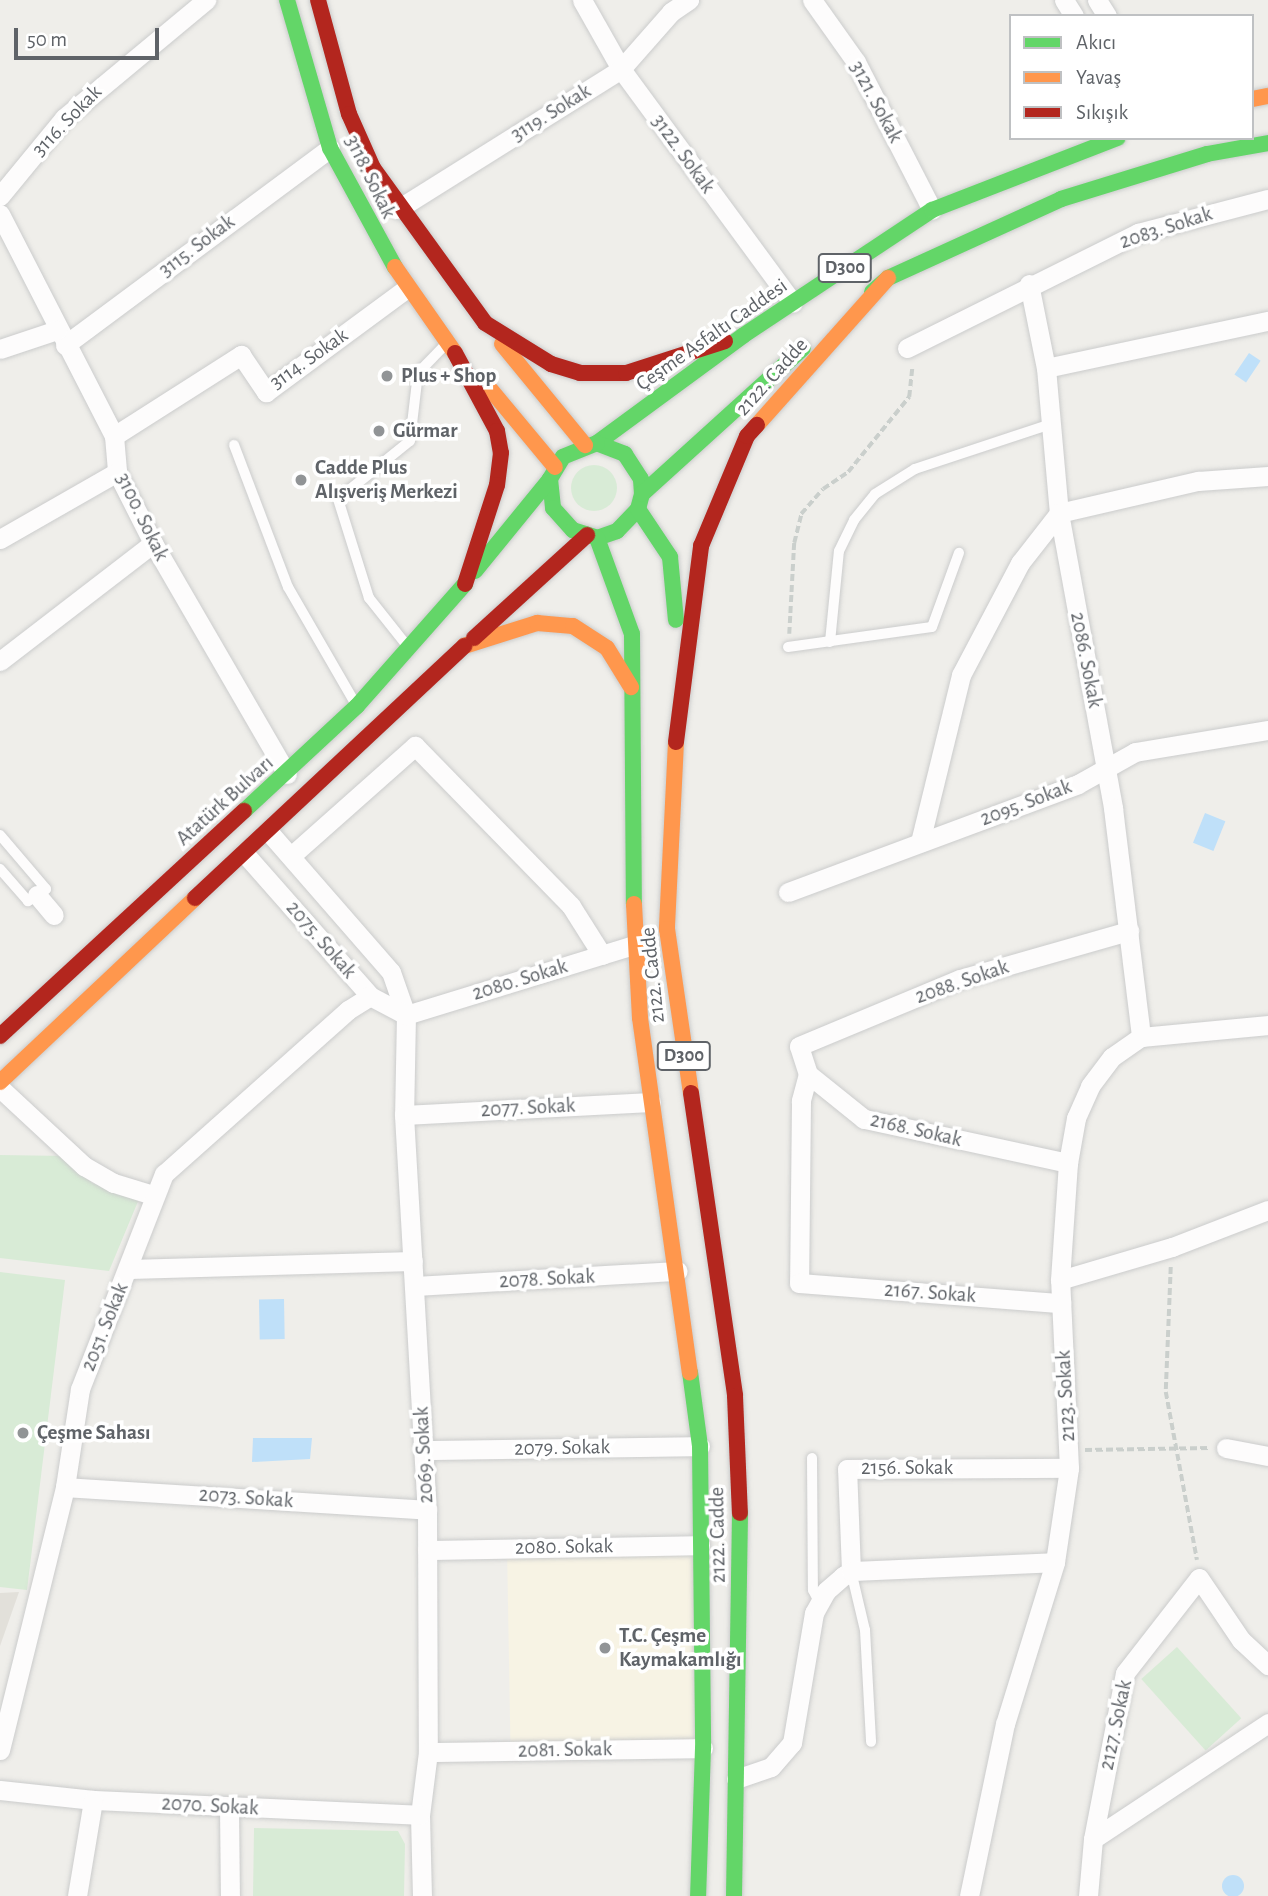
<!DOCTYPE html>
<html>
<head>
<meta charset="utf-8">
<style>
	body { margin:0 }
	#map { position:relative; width:1268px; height:1896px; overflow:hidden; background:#efeeea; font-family:"Alegreya Sans",sans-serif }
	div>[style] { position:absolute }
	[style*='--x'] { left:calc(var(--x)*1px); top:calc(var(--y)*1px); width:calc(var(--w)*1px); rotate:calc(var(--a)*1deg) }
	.commercial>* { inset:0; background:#f7f3e4; transform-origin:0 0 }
	.education>* { inset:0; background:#e2e0da }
	.green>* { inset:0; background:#d8ebd6; transform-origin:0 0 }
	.round { border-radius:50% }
	.water>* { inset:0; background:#bfe0f9; transform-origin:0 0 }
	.path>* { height:3.5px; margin-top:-1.75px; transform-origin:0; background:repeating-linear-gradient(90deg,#cacfcc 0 7px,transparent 0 10.5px) }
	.roads { filter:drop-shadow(0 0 2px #cbcccc) drop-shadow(0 0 2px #cbcccc) }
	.lane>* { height:10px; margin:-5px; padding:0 5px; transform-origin:5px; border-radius:5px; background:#fdfcfc }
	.street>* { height:19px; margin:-9.5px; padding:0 9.5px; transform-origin:9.5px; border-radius:9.5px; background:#fdfcfc }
	.fast>* { height:16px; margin:-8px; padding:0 8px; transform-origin:8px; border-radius:8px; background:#63d668 }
	.slow>* { height:16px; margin:-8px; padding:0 8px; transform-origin:8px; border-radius:8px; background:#ff974d }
	.jam>* { height:16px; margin:-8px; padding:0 8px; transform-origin:8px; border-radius:8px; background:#b3261e }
	.dots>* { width:19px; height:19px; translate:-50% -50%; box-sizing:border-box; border:4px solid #fff; border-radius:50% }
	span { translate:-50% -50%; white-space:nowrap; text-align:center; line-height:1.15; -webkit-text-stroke:7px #fff; paint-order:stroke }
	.shield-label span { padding:2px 5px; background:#fff; border:2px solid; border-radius:5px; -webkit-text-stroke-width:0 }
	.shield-label { font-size:19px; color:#5f6368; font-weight:700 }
	.street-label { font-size:21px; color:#5f6368 }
	.poi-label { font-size:21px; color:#5f6368; font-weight:700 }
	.left { translate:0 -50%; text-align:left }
	.legend { position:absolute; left:1009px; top:14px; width:245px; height:126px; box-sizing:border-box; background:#fff; border:2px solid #bfc1c3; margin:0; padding:9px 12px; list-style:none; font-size:21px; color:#5f6368 }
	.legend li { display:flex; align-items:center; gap:14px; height:35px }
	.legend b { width:35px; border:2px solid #bfc1c3 }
	.scale { position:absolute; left:14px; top:28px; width:145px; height:32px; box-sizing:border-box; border:4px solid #5f6368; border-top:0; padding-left:9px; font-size:21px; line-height:24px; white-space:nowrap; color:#5f6368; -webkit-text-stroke:5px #fff; paint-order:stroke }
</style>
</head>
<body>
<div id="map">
	<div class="commercial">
		<div style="left:700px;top:1545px;width:203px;height:193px;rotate:89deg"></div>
	</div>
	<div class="education">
		<div style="clip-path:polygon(19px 1592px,0 1646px,0 1593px)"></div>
	</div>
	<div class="green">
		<div class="round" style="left:571px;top:465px;width:46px;height:46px"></div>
		<div style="clip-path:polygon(0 1155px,66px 1156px,92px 1183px,139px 1199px,109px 1271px,0 1258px)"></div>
		<div style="clip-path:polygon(0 1272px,65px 1280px,27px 1590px,0 1587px)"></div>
		<div style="left:1177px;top:1647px;width:96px;height:48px;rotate:48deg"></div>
		<div style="clip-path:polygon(254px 1828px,398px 1831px,405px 1844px,404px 1896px,253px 1896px)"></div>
	</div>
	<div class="water">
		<div style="left:1249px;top:353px;width:14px;height:26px;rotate:34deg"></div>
		<div style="left:1205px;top:813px;width:22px;height:32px;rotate:22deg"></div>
		<div style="left:284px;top:1299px;width:40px;height:25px;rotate:89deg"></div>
		<div style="clip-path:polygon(253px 1438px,312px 1438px,310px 1459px,252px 1462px)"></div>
		<div class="round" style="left:1222px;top:1875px;width:22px;height:22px"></div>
	</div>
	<div class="path">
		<div style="--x:789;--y:634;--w:91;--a:-86.9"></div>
		<div style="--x:794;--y:543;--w:30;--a:-76"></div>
		<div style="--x:801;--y:514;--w:33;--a:-49"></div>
		<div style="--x:823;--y:489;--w:30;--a:-34"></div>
		<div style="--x:848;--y:472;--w:97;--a:-50.9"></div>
		<div style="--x:909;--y:397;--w:31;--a:-84"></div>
		<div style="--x:1171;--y:1267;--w:125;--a:92.3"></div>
		<div style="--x:1166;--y:1392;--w:171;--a:79.5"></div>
		<div style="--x:1085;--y:1450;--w:125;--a:-0.9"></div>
	</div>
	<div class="roads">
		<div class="lane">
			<div style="--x:234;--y:445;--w:152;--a:69.2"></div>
			<div style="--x:288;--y:587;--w:134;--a:60"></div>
			<div style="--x:830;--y:642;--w:91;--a:-84.4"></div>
			<div style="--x:839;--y:551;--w:34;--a:-64"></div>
			<div style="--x:854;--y:520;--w:33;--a:-51"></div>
			<div style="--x:875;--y:494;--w:47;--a:-32"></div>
			<div style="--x:915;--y:469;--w:143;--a:-18.3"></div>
			<div style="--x:408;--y:647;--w:63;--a:-128.5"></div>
			<div style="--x:369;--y:598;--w:104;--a:-107.4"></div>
			<div style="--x:338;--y:499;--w:92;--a:-38.9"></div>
			<div style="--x:410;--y:441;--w:68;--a:-83.3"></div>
			<div style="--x:418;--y:373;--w:39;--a:-46"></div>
			<div style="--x:788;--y:647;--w:145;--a:-7.9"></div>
			<div style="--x:932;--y:627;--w:79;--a:-70"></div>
			<div style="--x:0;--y:835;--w:71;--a:49.6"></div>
			<div style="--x:46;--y:889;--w:22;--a:146"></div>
			<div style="--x:28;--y:901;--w:43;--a:-131.2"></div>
			<div style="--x:812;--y:1458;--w:132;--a:89.6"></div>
			<div style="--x:813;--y:1590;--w:13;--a:63"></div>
			<div style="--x:851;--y:1571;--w:61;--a:76.7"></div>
			<div style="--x:865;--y:1630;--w:112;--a:86.9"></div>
		</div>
		<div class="street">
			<div style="--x:582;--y:0;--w:79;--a:60.5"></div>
			<div style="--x:621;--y:69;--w:290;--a:53.7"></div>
			<div style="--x:812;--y:0;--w:76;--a:54.6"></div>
			<div style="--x:856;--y:62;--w:166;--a:62.8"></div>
			<div style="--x:1064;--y:0;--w:19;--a:58"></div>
			<div style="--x:1097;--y:0;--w:19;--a:58"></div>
			<div style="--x:0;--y:196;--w:101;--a:-50.6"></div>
			<div style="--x:64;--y:118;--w:185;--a:-39.7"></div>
			<div style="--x:398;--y:209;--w:263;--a:-32.1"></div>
			<div style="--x:621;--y:69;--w:76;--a:-48.7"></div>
			<div style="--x:671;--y:12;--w:22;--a:-34"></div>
			<div style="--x:0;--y:214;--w:250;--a:62.8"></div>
			<div style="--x:114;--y:436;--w:36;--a:85"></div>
			<div style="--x:117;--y:472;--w:80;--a:63.1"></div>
			<div style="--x:153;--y:543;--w:267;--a:59.9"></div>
			<div style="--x:1029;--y:284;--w:86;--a:78.6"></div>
			<div style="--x:1046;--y:368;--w:146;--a:84.9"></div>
			<div style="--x:1059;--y:513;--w:300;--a:79.6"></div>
			<div style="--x:1113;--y:808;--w:231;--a:83"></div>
			<div style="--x:65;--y:345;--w:330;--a:-36.6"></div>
			<div style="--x:907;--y:348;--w:258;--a:-26.5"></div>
			<div style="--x:1138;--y:233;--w:134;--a:-14.7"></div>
			<div style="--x:0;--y:349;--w:60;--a:-18.4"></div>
			<div style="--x:1046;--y:368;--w:227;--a:-12"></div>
			<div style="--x:114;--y:436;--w:151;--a:-32.5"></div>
			<div style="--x:241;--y:355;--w:45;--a:56"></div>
			<div style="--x:266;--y:392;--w:175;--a:-36.4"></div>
			<div style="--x:0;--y:539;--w:135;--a:-29.8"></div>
			<div style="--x:0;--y:661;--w:193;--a:-37.6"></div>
			<div style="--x:268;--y:831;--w:187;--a:48.9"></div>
			<div style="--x:391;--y:972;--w:46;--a:70.8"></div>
			<div style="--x:406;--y:1015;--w:100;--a:91.1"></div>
			<div style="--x:404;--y:1115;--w:396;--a:86.7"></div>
			<div style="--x:427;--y:1510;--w:242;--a:89.8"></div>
			<div style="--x:428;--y:1752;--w:64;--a:97.2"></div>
			<div style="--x:420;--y:1815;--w:81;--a:88.6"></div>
			<div style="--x:920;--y:842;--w:172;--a:-76.2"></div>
			<div style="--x:961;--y:675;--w:127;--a:-62.2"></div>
			<div style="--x:1020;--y:563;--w:63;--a:-52"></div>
			<div style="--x:1059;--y:513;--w:143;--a:-13"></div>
			<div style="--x:1198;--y:481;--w:70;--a:-4.1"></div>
			<div style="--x:245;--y:854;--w:189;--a:48.6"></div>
			<div style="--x:370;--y:996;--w:41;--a:27.8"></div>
			<div style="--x:291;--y:856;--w:166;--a:-41.6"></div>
			<div style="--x:415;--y:746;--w:223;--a:45.7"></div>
			<div style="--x:571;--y:906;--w:58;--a:57.7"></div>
			<div style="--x:788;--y:892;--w:309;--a:-20.4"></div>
			<div style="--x:1078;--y:784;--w:65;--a:-29.3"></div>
			<div style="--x:1135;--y:752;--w:135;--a:-9.4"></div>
			<div style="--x:37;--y:895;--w:26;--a:50"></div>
			<div style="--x:406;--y:1015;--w:239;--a:-17.1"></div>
			<div style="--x:808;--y:1074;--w:28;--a:105"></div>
			<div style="--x:801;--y:1101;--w:182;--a:90.6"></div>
			<div style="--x:799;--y:1283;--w:263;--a:4.4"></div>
			<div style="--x:0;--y:1088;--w:115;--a:42.9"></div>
			<div style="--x:84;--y:1166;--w:34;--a:30"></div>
			<div style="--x:114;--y:1183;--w:41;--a:17.1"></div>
			<div style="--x:404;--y:1115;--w:247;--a:-3"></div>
			<div style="--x:1068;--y:1163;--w:209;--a:-167.8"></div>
			<div style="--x:864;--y:1119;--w:72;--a:-141.2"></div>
			<div style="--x:808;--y:1074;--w:29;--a:-108"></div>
			<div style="--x:799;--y:1046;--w:174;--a:-22.6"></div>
			<div style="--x:960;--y:979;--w:176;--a:-15.9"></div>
			<div style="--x:129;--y:1269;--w:284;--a:-1.6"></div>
			<div style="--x:1060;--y:1280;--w:117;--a:-16.4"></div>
			<div style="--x:1172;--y:1247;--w:103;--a:-21.1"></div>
			<div style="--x:415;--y:1286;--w:263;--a:-3.3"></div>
			<div style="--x:1226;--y:1448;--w:43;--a:10.8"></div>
			<div style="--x:425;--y:1450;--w:275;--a:-0.8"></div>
			<div style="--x:65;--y:1487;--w:363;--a:3.6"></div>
			<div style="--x:427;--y:1550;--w:273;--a:-1"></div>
			<div style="--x:851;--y:1571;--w:102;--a:-92.2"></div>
			<div style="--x:847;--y:1469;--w:222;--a:-0.3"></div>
			<div style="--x:0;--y:1750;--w:271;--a:-76.1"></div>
			<div style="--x:65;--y:1487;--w:99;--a:-81.3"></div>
			<div style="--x:80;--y:1389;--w:231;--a:-68.7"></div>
			<div style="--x:164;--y:1174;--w:246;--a:-41.7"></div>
			<div style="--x:348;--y:1010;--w:26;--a:-32"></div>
			<div style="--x:428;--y:1752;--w:275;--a:-0.8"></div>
			<div style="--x:736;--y:1779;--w:37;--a:-19"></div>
			<div style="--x:771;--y:1767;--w:32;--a:-49"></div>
			<div style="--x:792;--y:1743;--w:132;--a:-80.4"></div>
			<div style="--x:814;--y:1613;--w:25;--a:-61"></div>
			<div style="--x:826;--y:1591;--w:23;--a:-41"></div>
			<div style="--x:843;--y:1576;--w:9;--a:-32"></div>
			<div style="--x:851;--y:1571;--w:204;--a:-2.5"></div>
			<div style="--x:0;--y:1790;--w:94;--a:6.1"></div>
			<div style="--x:93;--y:1800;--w:327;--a:2.6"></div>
			<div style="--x:229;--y:1807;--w:89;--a:89.4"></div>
			<div style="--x:1093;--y:1839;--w:210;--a:-33.5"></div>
			<div style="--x:77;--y:1896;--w:97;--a:-80.5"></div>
			<div style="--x:969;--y:1896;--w:176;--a:-78.2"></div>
			<div style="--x:1005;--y:1724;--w:170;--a:-72.8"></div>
			<div style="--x:1055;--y:1562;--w:95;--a:-81.5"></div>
			<div style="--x:1069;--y:1468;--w:188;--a:-92.7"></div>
			<div style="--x:1060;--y:1280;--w:117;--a:-86.1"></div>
			<div style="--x:1068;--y:1163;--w:46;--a:-79.9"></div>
			<div style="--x:1076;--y:1118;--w:35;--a:-66"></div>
			<div style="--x:1090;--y:1086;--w:36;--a:-53"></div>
			<div style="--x:1112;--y:1057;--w:35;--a:-35"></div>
			<div style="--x:1141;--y:1037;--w:128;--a:-5.4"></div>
			<div style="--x:1088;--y:1896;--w:57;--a:-85"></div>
			<div style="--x:1093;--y:1839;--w:169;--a:-79.1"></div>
			<div style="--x:1125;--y:1673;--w:120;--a:-52.1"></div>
			<div style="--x:1199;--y:1578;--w:75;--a:55.9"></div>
			<div style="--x:1241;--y:1640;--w:37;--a:43"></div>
		</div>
		<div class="fast">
			<div style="--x:287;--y:0;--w:154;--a:73.8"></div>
			<div style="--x:330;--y:148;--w:136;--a:61.4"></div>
			<div style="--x:872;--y:292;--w:21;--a:-41"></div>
			<div style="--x:888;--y:278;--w:190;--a:-24.5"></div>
			<div style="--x:1061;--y:199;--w:153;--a:-17.1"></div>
			<div style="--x:1207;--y:154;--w:62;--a:-10.2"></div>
			<div style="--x:597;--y:443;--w:182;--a:-36.3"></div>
			<div style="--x:744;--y:335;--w:226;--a:-33.6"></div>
			<div style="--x:932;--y:210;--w:199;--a:-21.2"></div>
			<div style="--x:642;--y:494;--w:15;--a:-94"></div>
			<div style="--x:641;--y:479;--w:30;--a:-123"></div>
			<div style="--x:625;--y:454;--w:30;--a:-159"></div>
			<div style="--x:597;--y:443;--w:37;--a:158"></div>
			<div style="--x:563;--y:457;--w:26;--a:121"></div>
			<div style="--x:550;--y:479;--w:29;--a:84"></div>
			<div style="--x:553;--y:508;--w:30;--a:48"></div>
			<div style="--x:573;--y:530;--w:25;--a:18"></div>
			<div style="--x:597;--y:538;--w:21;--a:-19"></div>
			<div style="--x:617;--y:531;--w:30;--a:-46"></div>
			<div style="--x:638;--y:509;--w:16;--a:-75"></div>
			<div style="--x:642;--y:494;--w:217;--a:-42.2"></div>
			<div style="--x:638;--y:509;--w:58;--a:56.3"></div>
			<div style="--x:670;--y:557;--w:63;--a:84.6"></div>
			<div style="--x:597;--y:538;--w:102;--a:70"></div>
			<div style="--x:632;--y:634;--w:270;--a:89.6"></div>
			<div style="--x:475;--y:571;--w:119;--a:-50.8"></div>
			<div style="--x:244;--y:811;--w:154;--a:-42.9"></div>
			<div style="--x:357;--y:706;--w:163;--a:-48.5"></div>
			<div style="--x:690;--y:1372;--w:75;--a:82.3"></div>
			<div style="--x:700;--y:1446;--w:302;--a:89.4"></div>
			<div style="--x:703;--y:1748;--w:148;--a:91.9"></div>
			<div style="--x:734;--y:1896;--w:383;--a:-89.1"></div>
		</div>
		<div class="slow">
			<div style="--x:1252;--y:99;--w:16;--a:-11"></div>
			<div style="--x:395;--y:267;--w:105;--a:55.1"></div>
			<div style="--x:502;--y:344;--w:131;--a:50.6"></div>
			<div style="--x:491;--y:390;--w:100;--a:50.3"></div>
			<div style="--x:757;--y:425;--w:197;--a:-48.3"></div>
			<div style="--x:464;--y:646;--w:77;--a:-17.5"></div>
			<div style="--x:537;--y:623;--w:36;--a:5"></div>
			<div style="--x:573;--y:626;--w:40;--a:32.9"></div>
			<div style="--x:607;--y:648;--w:46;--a:58.4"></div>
			<div style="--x:676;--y:742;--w:187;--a:92.8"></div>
			<div style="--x:667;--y:929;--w:166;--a:81.7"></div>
			<div style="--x:634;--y:904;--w:114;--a:87"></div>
			<div style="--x:640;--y:1018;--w:358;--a:82"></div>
			<div style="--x:0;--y:1082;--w:268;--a:-43.3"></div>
		</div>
		<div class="jam">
			<div style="--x:318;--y:0;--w:118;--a:74.8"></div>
			<div style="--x:349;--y:114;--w:59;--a:66"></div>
			<div style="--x:373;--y:168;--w:191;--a:54.1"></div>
			<div style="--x:485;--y:323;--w:78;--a:31.8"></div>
			<div style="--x:551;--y:364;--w:30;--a:17"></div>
			<div style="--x:580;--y:373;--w:46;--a:0"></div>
			<div style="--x:626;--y:373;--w:104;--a:-17.9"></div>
			<div style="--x:455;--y:353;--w:89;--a:61.7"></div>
			<div style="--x:497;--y:431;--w:22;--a:80"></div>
			<div style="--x:501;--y:453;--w:32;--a:97"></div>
			<div style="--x:497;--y:485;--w:104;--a:107.9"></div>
			<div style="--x:474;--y:638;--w:153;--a:-42.3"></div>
			<div style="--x:676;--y:742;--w:198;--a:-82.7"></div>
			<div style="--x:701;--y:546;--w:119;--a:-67.3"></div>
			<div style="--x:747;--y:436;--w:15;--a:-48"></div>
			<div style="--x:195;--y:898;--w:369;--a:-43.1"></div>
			<div style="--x:0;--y:1036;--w:332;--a:-42.7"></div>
			<div style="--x:691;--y:1093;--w:306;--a:81.7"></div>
			<div style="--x:735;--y:1396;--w:117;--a:87.6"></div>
		</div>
	</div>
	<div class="dots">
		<div style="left:387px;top:376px;background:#919496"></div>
		<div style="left:379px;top:431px;background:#919496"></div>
		<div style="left:301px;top:480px;background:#919496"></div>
		<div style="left:23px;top:1433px;background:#919496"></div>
		<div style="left:605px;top:1648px;background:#919496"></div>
	</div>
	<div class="shield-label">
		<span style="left:845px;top:268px">D300</span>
		<span style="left:684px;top:1056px">D300</span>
	</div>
	<div class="street-label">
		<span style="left:876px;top:102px;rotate:62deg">3121. Sokak</span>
		<span style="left:551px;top:113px;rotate:-32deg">3119. Sokak</span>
		<span style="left:67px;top:121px;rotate:-46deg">3116. Sokak</span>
		<span style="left:683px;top:154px;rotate:54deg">3122. Sokak</span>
		<span style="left:370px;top:177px;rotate:64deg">3118. Sokak</span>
		<span style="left:1166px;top:228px;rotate:-18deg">2083. Sokak</span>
		<span style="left:197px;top:246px;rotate:-37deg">3115. Sokak</span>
		<span style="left:712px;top:335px;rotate:-35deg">Çeşme Asfaltı Caddesi</span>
		<span style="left:309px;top:359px;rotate:-35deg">3114. Sokak</span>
		<span style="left:772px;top:377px;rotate:-48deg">2122. Cadde</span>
		<span style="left:142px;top:517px;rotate:64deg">3100. Sokak</span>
		<span style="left:1086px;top:660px;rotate:79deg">2086. Sokak</span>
		<span style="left:225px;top:801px;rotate:-42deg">Atatürk Bulvarı</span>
		<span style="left:1026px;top:803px;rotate:-21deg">2095. Sokak</span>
		<span style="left:321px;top:940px;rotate:49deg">2075. Sokak</span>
		<span style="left:653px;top:975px;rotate:-96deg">2122. Cadde</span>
		<span style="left:520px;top:980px;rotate:-17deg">2080. Sokak</span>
		<span style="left:962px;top:982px;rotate:-19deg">2088. Sokak</span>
		<span style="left:528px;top:1108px;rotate:-3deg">2077. Sokak</span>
		<span style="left:916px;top:1130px;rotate:13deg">2168. Sokak</span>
		<span style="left:547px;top:1279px;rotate:-3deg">2078. Sokak</span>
		<span style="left:930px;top:1293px;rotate:4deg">2167. Sokak</span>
		<span style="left:105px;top:1327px;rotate:-68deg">2051. Sokak</span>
		<span style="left:1066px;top:1396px;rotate:-93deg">2123. Sokak</span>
		<span style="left:562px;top:1448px;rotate:-1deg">2079. Sokak</span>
		<span style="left:424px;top:1455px;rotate:-93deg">2069. Sokak</span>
		<span style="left:907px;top:1468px">2156. Sokak</span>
		<span style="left:246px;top:1498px;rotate:4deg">2073. Sokak</span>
		<span style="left:718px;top:1535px;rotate:-91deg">2122. Cadde</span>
		<span style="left:564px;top:1547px;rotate:-1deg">2080. Sokak</span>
		<span style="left:1116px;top:1725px;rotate:-78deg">2127. Sokak</span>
		<span style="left:565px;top:1750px;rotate:-1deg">2081. Sokak</span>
		<span style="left:210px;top:1806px;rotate:3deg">2070. Sokak</span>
	</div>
	<div class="poi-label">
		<span class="left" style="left:401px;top:376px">Plus + Shop</span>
		<span class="left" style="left:393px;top:431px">Gürmar</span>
		<span class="left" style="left:315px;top:480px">Cadde Plus<br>Alışveriş Merkezi</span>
		<span class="left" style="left:37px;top:1433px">Çeşme Sahası</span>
		<span class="left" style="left:619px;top:1648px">T.C. Çeşme<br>Kaymakamlığı</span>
	</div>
	<ul class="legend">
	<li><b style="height:9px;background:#63d668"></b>Akıcı</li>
	<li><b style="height:9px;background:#ff974d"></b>Yavaş</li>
	<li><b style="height:9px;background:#b3261e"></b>Sıkışık</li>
	</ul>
	<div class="scale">50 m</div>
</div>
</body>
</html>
